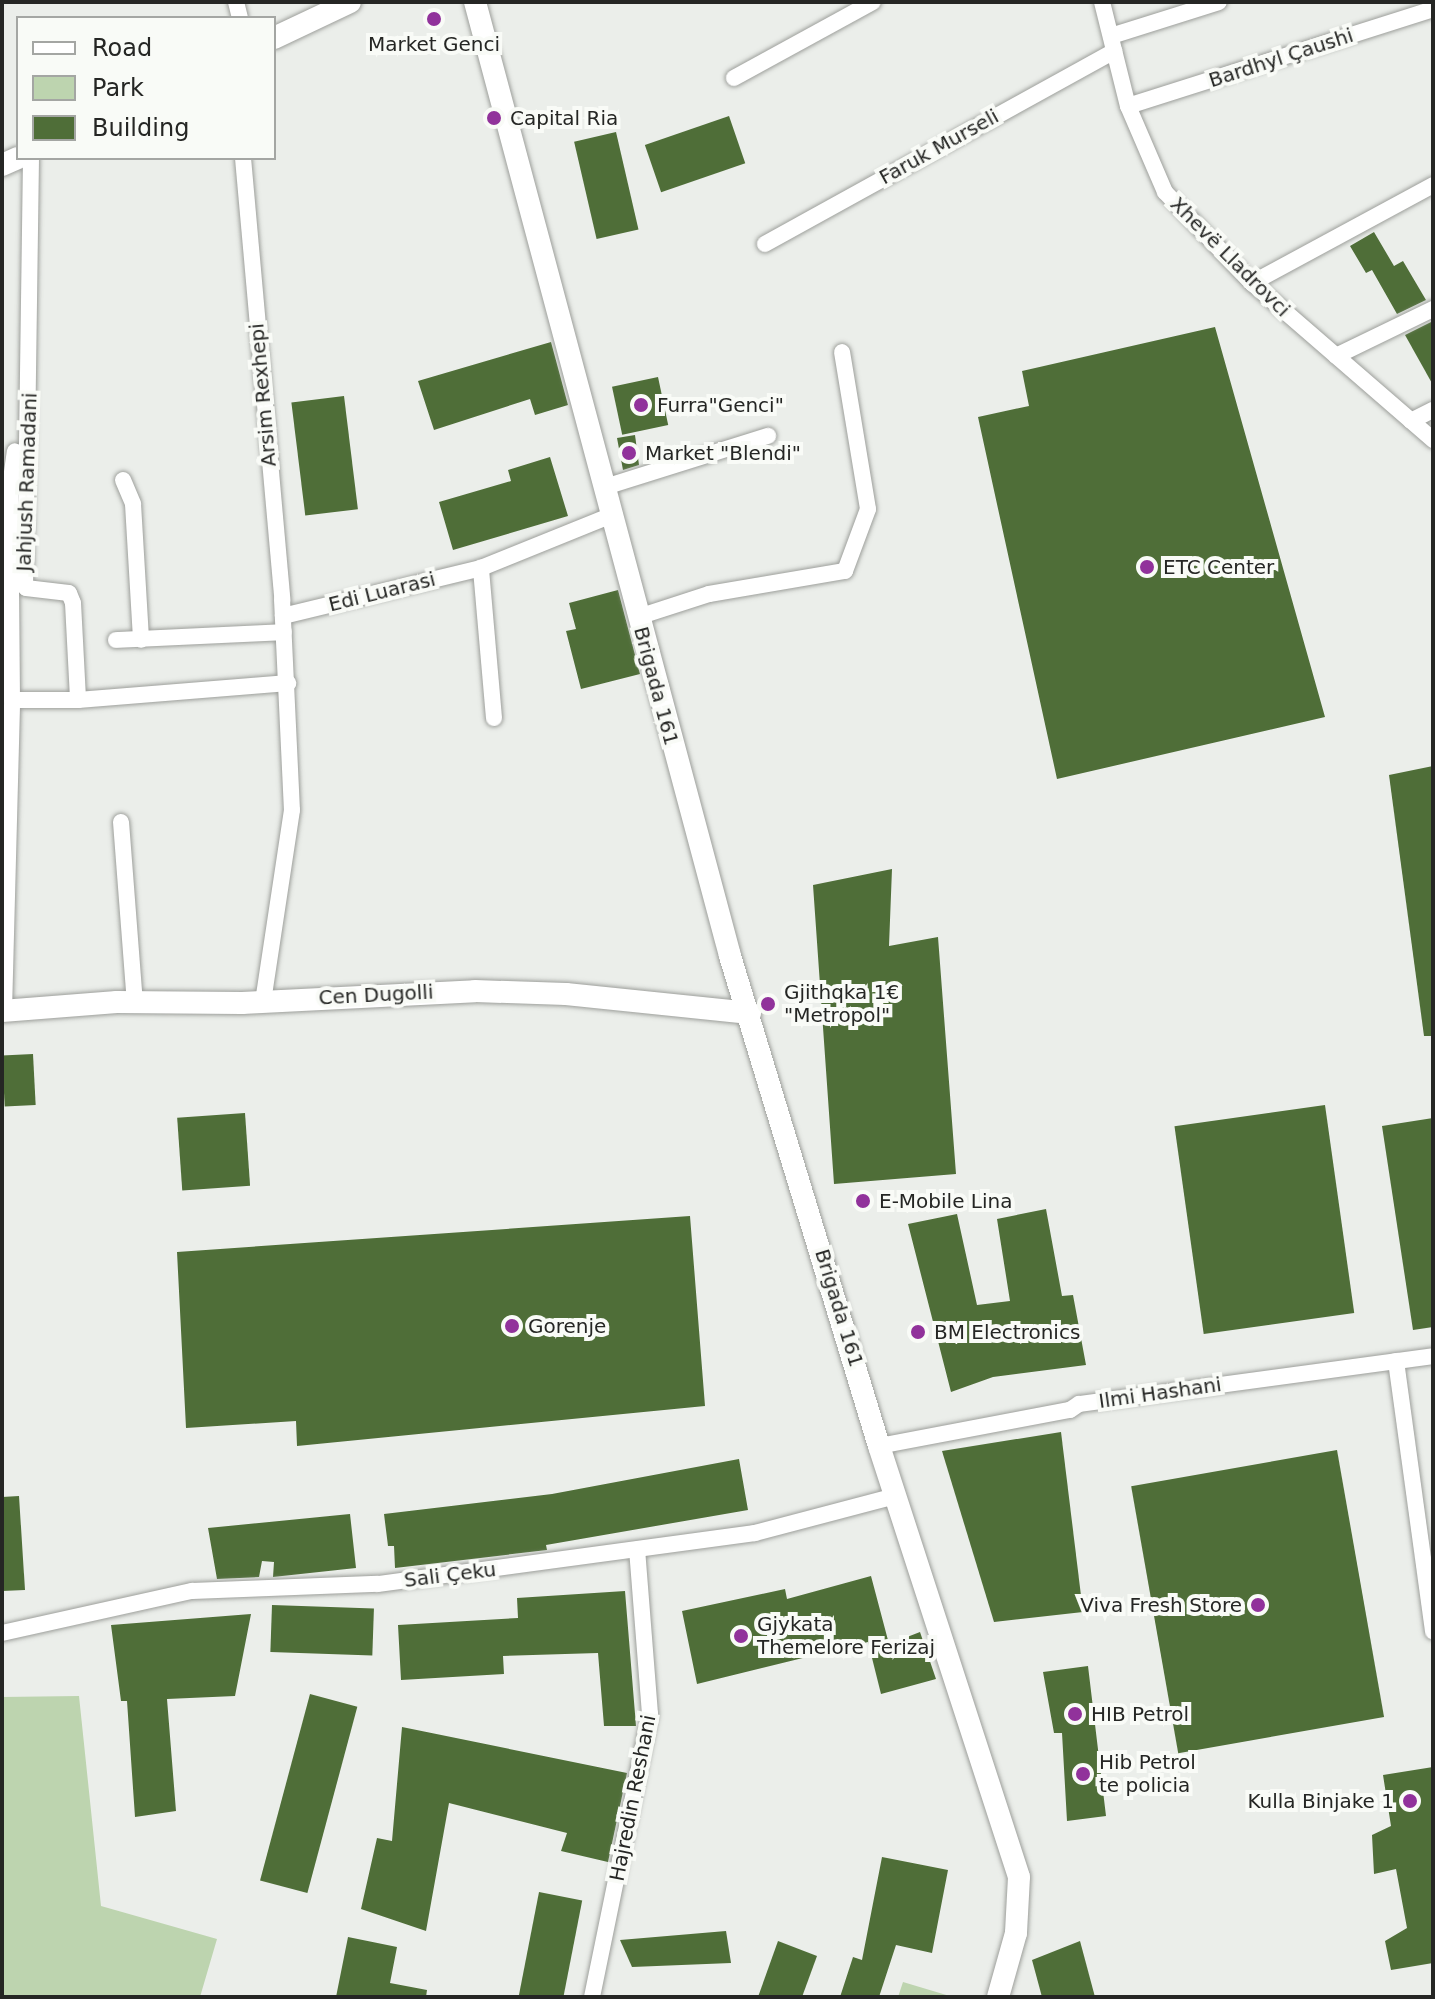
<!DOCTYPE html>
<html>
<head>
<meta charset="utf-8">
<style>
	body { margin:0 }
	#map { position:relative; width:1435px; height:1999px; overflow:hidden; background:#ebeeea; font-family:"DejaVu Sans",sans-serif }
	div>[style] { position:absolute }
	[style*='--x'] { left:calc(var(--x)*1px); top:calc(var(--y)*1px); width:calc(var(--w)*1px); rotate:calc(var(--a)*1deg) }
	.green>* { inset:0; background:#bdd4af }
	.building>* { inset:0; background:#4f6e38; transform-origin:0 0 }
	.roads { filter:drop-shadow(0 0 2px #9d9f9b) drop-shadow(0 0 2px #9d9f9b) }
	.street>* { height:16px; margin:-8px; padding:0 8px; transform-origin:8px; border-radius:8px; background:#fff }
	.secondary>* { height:22px; margin:-11px; padding:0 11px; transform-origin:11px; border-radius:11px; background:#fff }
	.dots>* { width:22px; height:22px; translate:-50% -50%; box-sizing:border-box; border:4px solid #f9fbf7; border-radius:50% }
	span { translate:-50% -50%; white-space:nowrap; text-align:center; line-height:1.15; -webkit-text-stroke:8px #f9fbf7; paint-order:stroke }
	.poi-label { font-size:20px; color:#252624 }
	.left { translate:0 -50%; text-align:left }
	.right { translate:-100% -50%; text-align:right }
	.street-label { font-size:20px; color:#252624 }
	.frame { position:absolute; inset:0; border:4px solid #252624; pointer-events:none }
	.legend { position:absolute; left:16px; top:16px; width:260px; height:144px; box-sizing:border-box; background:#f9fbf7; border:2px solid #a4a6a3; margin:0; padding:10px 14px; list-style:none; font-size:24px; color:#252624 }
	.legend li { display:flex; align-items:center; gap:16px; height:40px }
	.legend b { width:40px; border:2px solid #a4a6a3 }
</style>
</head>
<body>
<div id="map">
	<div class="green">
		<div style="clip-path:polygon(79px 1696px,101px 1906px,217px 1939px,200px 1997px,2px 1997px,2px 1697px)"></div>
		<div style="clip-path:polygon(903px 1982px,953px 1997px,898px 1997px)"></div>
	</div>
	<div class="building">
		<div style="left:729px;top:116px;width:50px;height:89px;rotate:71deg"></div>
		<div style="left:616px;top:132px;width:100px;height:43px;rotate:77deg"></div>
		<div style="clip-path:polygon(1374px 232px,1394px 266px,1403px 261px,1426px 300px,1397px 314px,1372px 270px,1366px 273px,1350px 246px)"></div>
		<div style="clip-path:polygon(1433px 321px,1433px 385px,1405px 335px)"></div>
		<div style="clip-path:polygon(1215px 327px,1325px 717px,1057px 779px,978px 417px,1029px 406px,1022px 371px)"></div>
		<div style="clip-path:polygon(551px 342px,568px 405px,535px 415px,530px 399px,434px 430px,418px 381px)"></div>
		<div style="left:658px;top:377px;width:49px;height:47px;rotate:78deg"></div>
		<div style="left:344px;top:396px;width:114px;height:53px;rotate:83deg"></div>
		<div style="clip-path:polygon(635px 435px,639px 465px,623px 470px,617px 438px)"></div>
		<div style="clip-path:polygon(550px 457px,568px 516px,453px 550px,439px 502px,511px 481px,508px 470px)"></div>
		<div style="clip-path:polygon(618px 590px,640px 674px,581px 689px,566px 631px,576px 629px,569px 603px)"></div>
		<div style="clip-path:polygon(1433px 766px,1433px 1036px,1424px 1036px,1389px 775px)"></div>
		<div style="clip-path:polygon(892px 869px,889px 946px,938px 937px,956px 1174px,834px 1184px,813px 885px)"></div>
		<div style="left:33px;top:1054px;width:51px;height:31px;rotate:87deg"></div>
		<div style="left:1325px;top:1105px;width:210px;height:152px;rotate:82deg"></div>
		<div style="left:245px;top:1113px;width:73px;height:68px;rotate:86deg"></div>
		<div style="clip-path:polygon(1433px 1118px,1433px 1327px,1413px 1330px,1382px 1126px)"></div>
		<div style="clip-path:polygon(1046px 1209px,1062px 1296px,1073px 1295px,1086px 1365px,993px 1377px,951px 1392px,908px 1224px,957px 1214px,977px 1305px,1010px 1301px,997px 1219px)"></div>
		<div style="clip-path:polygon(690px 1216px,705px 1406px,297px 1446px,296px 1421px,186px 1428px,177px 1252px)"></div>
		<div style="clip-path:polygon(1061px 1432px,1083px 1612px,994px 1622px,942px 1451px)"></div>
		<div style="left:1337px;top:1450px;width:271px;height:209px;rotate:80deg"></div>
		<div style="clip-path:polygon(739px 1459px,748px 1510px,546px 1545px,547px 1550px,395px 1568px,394px 1546px,388px 1546px,384px 1514px,552px 1494px)"></div>
		<div style="clip-path:polygon(19px 1496px,25px 1590px,2px 1591px,2px 1497px)"></div>
		<div style="clip-path:polygon(350px 1514px,356px 1568px,273px 1577px,274px 1562px,262px 1561px,259px 1577px,217px 1579px,208px 1528px)"></div>
		<div style="clip-path:polygon(871px 1576px,889px 1644px,920px 1632px,936px 1679px,881px 1694px,868px 1642px,697px 1684px,682px 1611px,785px 1589px,787px 1599px)"></div>
		<div style="clip-path:polygon(625px 1591px,636px 1726px,604px 1726px,598px 1653px,503px 1656px,504px 1674px,401px 1680px,398px 1625px,518px 1618px,517px 1598px)"></div>
		<div style="left:272px;top:1605px;width:102px;height:47px;rotate:2deg"></div>
		<div style="clip-path:polygon(251px 1614px,235px 1696px,167px 1699px,176px 1811px,135px 1817px,127px 1701px,121px 1701px,111px 1625px)"></div>
		<div style="clip-path:polygon(1088px 1666px,1106px 1816px,1067px 1821px,1062px 1733px,1054px 1733px,1043px 1672px)"></div>
		<div style="left:310px;top:1694px;width:49px;height:193px;rotate:15deg"></div>
		<div style="clip-path:polygon(402px 1727px,627px 1773px,608px 1862px,561px 1851px,567px 1833px,449px 1803px,426px 1931px,361px 1909px,377px 1838px,392px 1841px)"></div>
		<div style="clip-path:polygon(1433px 1767px,1433px 1963px,1391px 1970px,1385px 1941px,1407px 1928px,1396px 1869px,1374px 1874px,1372px 1835px,1391px 1826px,1383px 1775px)"></div>
		<div style="clip-path:polygon(882px 1857px,948px 1870px,932px 1953px,896px 1945px,879px 1997px,840px 1997px,853px 1957px,862px 1960px)"></div>
		<div style="left:539px;top:1892px;width:44px;height:107px;rotate:11deg"></div>
		<div style="clip-path:polygon(726px 1931px,731px 1963px,632px 1967px,620px 1940px)"></div>
		<div style="clip-path:polygon(348px 1937px,397px 1947px,390px 1983px,427px 1990px,426px 1997px,336px 1997px)"></div>
		<div style="clip-path:polygon(778px 1941px,817px 1956px,802px 1997px,758px 1997px)"></div>
		<div style="clip-path:polygon(1080px 1941px,1095px 1997px,1042px 1997px,1032px 1960px)"></div>
	</div>
	<div class="roads">
		<div class="street">
			<div style="--x:236;--y:2;--w:16;--a:76"></div>
			<div style="--x:1102;--y:2;--w:107;--a:76"></div>
			<div style="--x:1128;--y:106;--w:94;--a:66.7"></div>
			<div style="--x:1165;--y:192;--w:126;--a:46.3"></div>
			<div style="--x:1252;--y:283;--w:240;--a:40.9"></div>
			<div style="--x:1111;--y:36;--w:113;--a:-17.5"></div>
			<div style="--x:734;--y:78;--w:158;--a:-28.7"></div>
			<div style="--x:1128;--y:106;--w:320;--a:-17.6"></div>
			<div style="--x:31;--y:158;--w:425;--a:90.8"></div>
			<div style="--x:25;--y:583;--w:5;--a:79"></div>
			<div style="--x:26;--y:588;--w:43;--a:6.6"></div>
			<div style="--x:69;--y:593;--w:11;--a:68"></div>
			<div style="--x:73;--y:603;--w:97;--a:87"></div>
			<div style="--x:78;--y:700;--w:211;--a:-4.6"></div>
			<div style="--x:243;--y:158;--w:443;--a:84.9"></div>
			<div style="--x:282;--y:599;--w:211;--a:87.3"></div>
			<div style="--x:292;--y:810;--w:193;--a:98.6"></div>
			<div style="--x:765;--y:244;--w:399;--a:-28.9"></div>
			<div style="--x:1252;--y:283;--w:206;--a:-28.4"></div>
			<div style="--x:1336;--y:356;--w:108;--a:-25.9"></div>
			<div style="--x:1411;--y:421;--w:25;--a:-27"></div>
			<div style="--x:123;--y:480;--w:26;--a:67"></div>
			<div style="--x:133;--y:504;--w:136;--a:86.6"></div>
			<div style="--x:605;--y:487;--w:171;--a:-17.4"></div>
			<div style="--x:283;--y:616;--w:204;--a:-13.6"></div>
			<div style="--x:638;--y:617;--w:75;--a:-17.9"></div>
			<div style="--x:709;--y:594;--w:138;--a:-9.6"></div>
			<div style="--x:845;--y:571;--w:66;--a:-69.6"></div>
			<div style="--x:868;--y:509;--w:159;--a:-99.4"></div>
			<div style="--x:116;--y:640;--w:168;--a:-2.7"></div>
			<div style="--x:12;--y:700;--w:66;--a:0"></div>
			<div style="--x:494;--y:718;--w:151;--a:-95"></div>
			<div style="--x:481;--y:568;--w:141;--a:-22"></div>
			<div style="--x:121;--y:822;--w:181;--a:85.6"></div>
			<div style="--x:4;--y:1011;--w:311;--a:-88.5"></div>
			<div style="--x:12;--y:700;--w:214;--a:-90.5"></div>
			<div style="--x:10;--y:486;--w:35;--a:-82"></div>
			<div style="--x:1396;--y:1361;--w:273;--a:82.2"></div>
			<div style="--x:879;--y:1446;--w:194;--a:-10.7"></div>
			<div style="--x:1070;--y:1410;--w:11;--a:-34"></div>
			<div style="--x:1079;--y:1404;--w:357;--a:-7.7"></div>
			<div style="--x:2;--y:1633;--w:195;--a:-12.5"></div>
			<div style="--x:192;--y:1591;--w:186;--a:-2.2"></div>
			<div style="--x:378;--y:1584;--w:380;--a:-7.7"></div>
			<div style="--x:755;--y:1533;--w:145;--a:-14.8"></div>
			<div style="--x:592;--y:1997;--w:289;--a:-78.4"></div>
			<div style="--x:650;--y:1714;--w:165;--a:-94.5"></div>
		</div>
		<div class="secondary">
			<div style="--x:475;--y:2;--w:987;--a:75.03"></div>
			<div style="--x:730;--y:956;--w:512;--a:73.09"></div>
			<div style="--x:879;--y:1446;--w:453;--a:72"></div>
			<div style="--x:1019;--y:1877;--w:56;--a:93.1"></div>
			<div style="--x:1016;--y:1933;--w:66;--a:105.7"></div>
			<div style="--x:274;--y:38;--w:84;--a:-25.3"></div>
			<div style="--x:2;--y:165;--w:17;--a:-24"></div>
			<div style="--x:2;--y:1011;--w:115;--a:-4.5"></div>
			<div style="--x:117;--y:1002;--w:125;--a:0.5"></div>
			<div style="--x:242;--y:1003;--w:233;--a:-2.9"></div>
			<div style="--x:475;--y:991;--w:91;--a:1.9"></div>
			<div style="--x:566;--y:994;--w:185;--a:5.9"></div>
		</div>
	</div>
	<div class="dots">
		<div style="left:434px;top:19px;background:#91329b"></div>
		<div style="left:494px;top:118px;background:#91329b"></div>
		<div style="left:641px;top:405px;background:#91329b"></div>
		<div style="left:629px;top:453px;background:#91329b"></div>
		<div style="left:1147px;top:567px;background:#91329b"></div>
		<div style="left:768px;top:1004px;background:#91329b"></div>
		<div style="left:863px;top:1201px;background:#91329b"></div>
		<div style="left:512px;top:1326px;background:#91329b"></div>
		<div style="left:918px;top:1332px;background:#91329b"></div>
		<div style="left:1258px;top:1605px;background:#91329b"></div>
		<div style="left:741px;top:1636px;background:#91329b"></div>
		<div style="left:1075px;top:1714px;background:#91329b"></div>
		<div style="left:1083px;top:1774px;background:#91329b"></div>
		<div style="left:1410px;top:1801px;background:#91329b"></div>
	</div>
	<div class="poi-label">
		<span style="left:434px;top:44px">Market Genci</span>
		<span class="left" style="left:510px;top:118px">Capital Ria</span>
		<span class="left" style="left:657px;top:405px">Furra"Genci"</span>
		<span class="left" style="left:645px;top:453px">Market "Blendi"</span>
		<span class="left" style="left:1163px;top:567px">ETC Center</span>
		<span class="left" style="left:784px;top:1004px">Gjithqka 1€<br>"Metropol"</span>
		<span class="left" style="left:879px;top:1201px">E-Mobile Lina</span>
		<span class="left" style="left:528px;top:1326px">Gorenje</span>
		<span class="left" style="left:934px;top:1332px">BM Electronics</span>
		<span class="right" style="left:1242px;top:1605px">Viva Fresh Store</span>
		<span class="left" style="left:757px;top:1636px">Gjykata<br>Themelore Ferizaj</span>
		<span class="left" style="left:1091px;top:1714px">HIB Petrol</span>
		<span class="left" style="left:1099px;top:1774px">Hib Petrol<br>te policia</span>
		<span class="right" style="left:1394px;top:1801px">Kulla Binjake 1</span>
	</div>
	<div class="street-label">
		<span style="left:1281px;top:58px;rotate:-18deg">Bardhyl Çaushi</span>
		<span style="left:939px;top:147px;rotate:-29deg">Faruk Murseli</span>
		<span style="left:1230px;top:257px;rotate:45deg">Xhevë Lladrovci</span>
		<span style="left:263px;top:395px;rotate:-95deg">Arsim Rexhepi</span>
		<span style="left:27px;top:482px;rotate:-88deg">Jahjush Ramadani</span>
		<span style="left:382px;top:592px;rotate:-14deg">Edi Luarasi</span>
		<span style="left:656px;top:686px;rotate:75deg">Brigada 161</span>
		<span style="left:376px;top:995px;rotate:-3deg">Cen Dugolli</span>
		<span style="left:839px;top:1308px;rotate:73deg">Brigada 161</span>
		<span style="left:1160px;top:1393px;rotate:-8deg">Ilmi Hashani</span>
		<span style="left:450px;top:1575px;rotate:-7deg">Sali Çeku</span>
		<span style="left:633px;top:1798px;rotate:-79deg">Hajredin Reshani</span>
	</div>
	<div class="frame"></div>
	<ul class="legend">
	<li><b style="height:10px;background:#fff"></b>Road</li>
	<li><b style="height:22px;background:#bdd4af"></b>Park</li>
	<li><b style="height:22px;background:#4f6e38"></b>Building</li>
	</ul>
</div>
</body>
</html>
